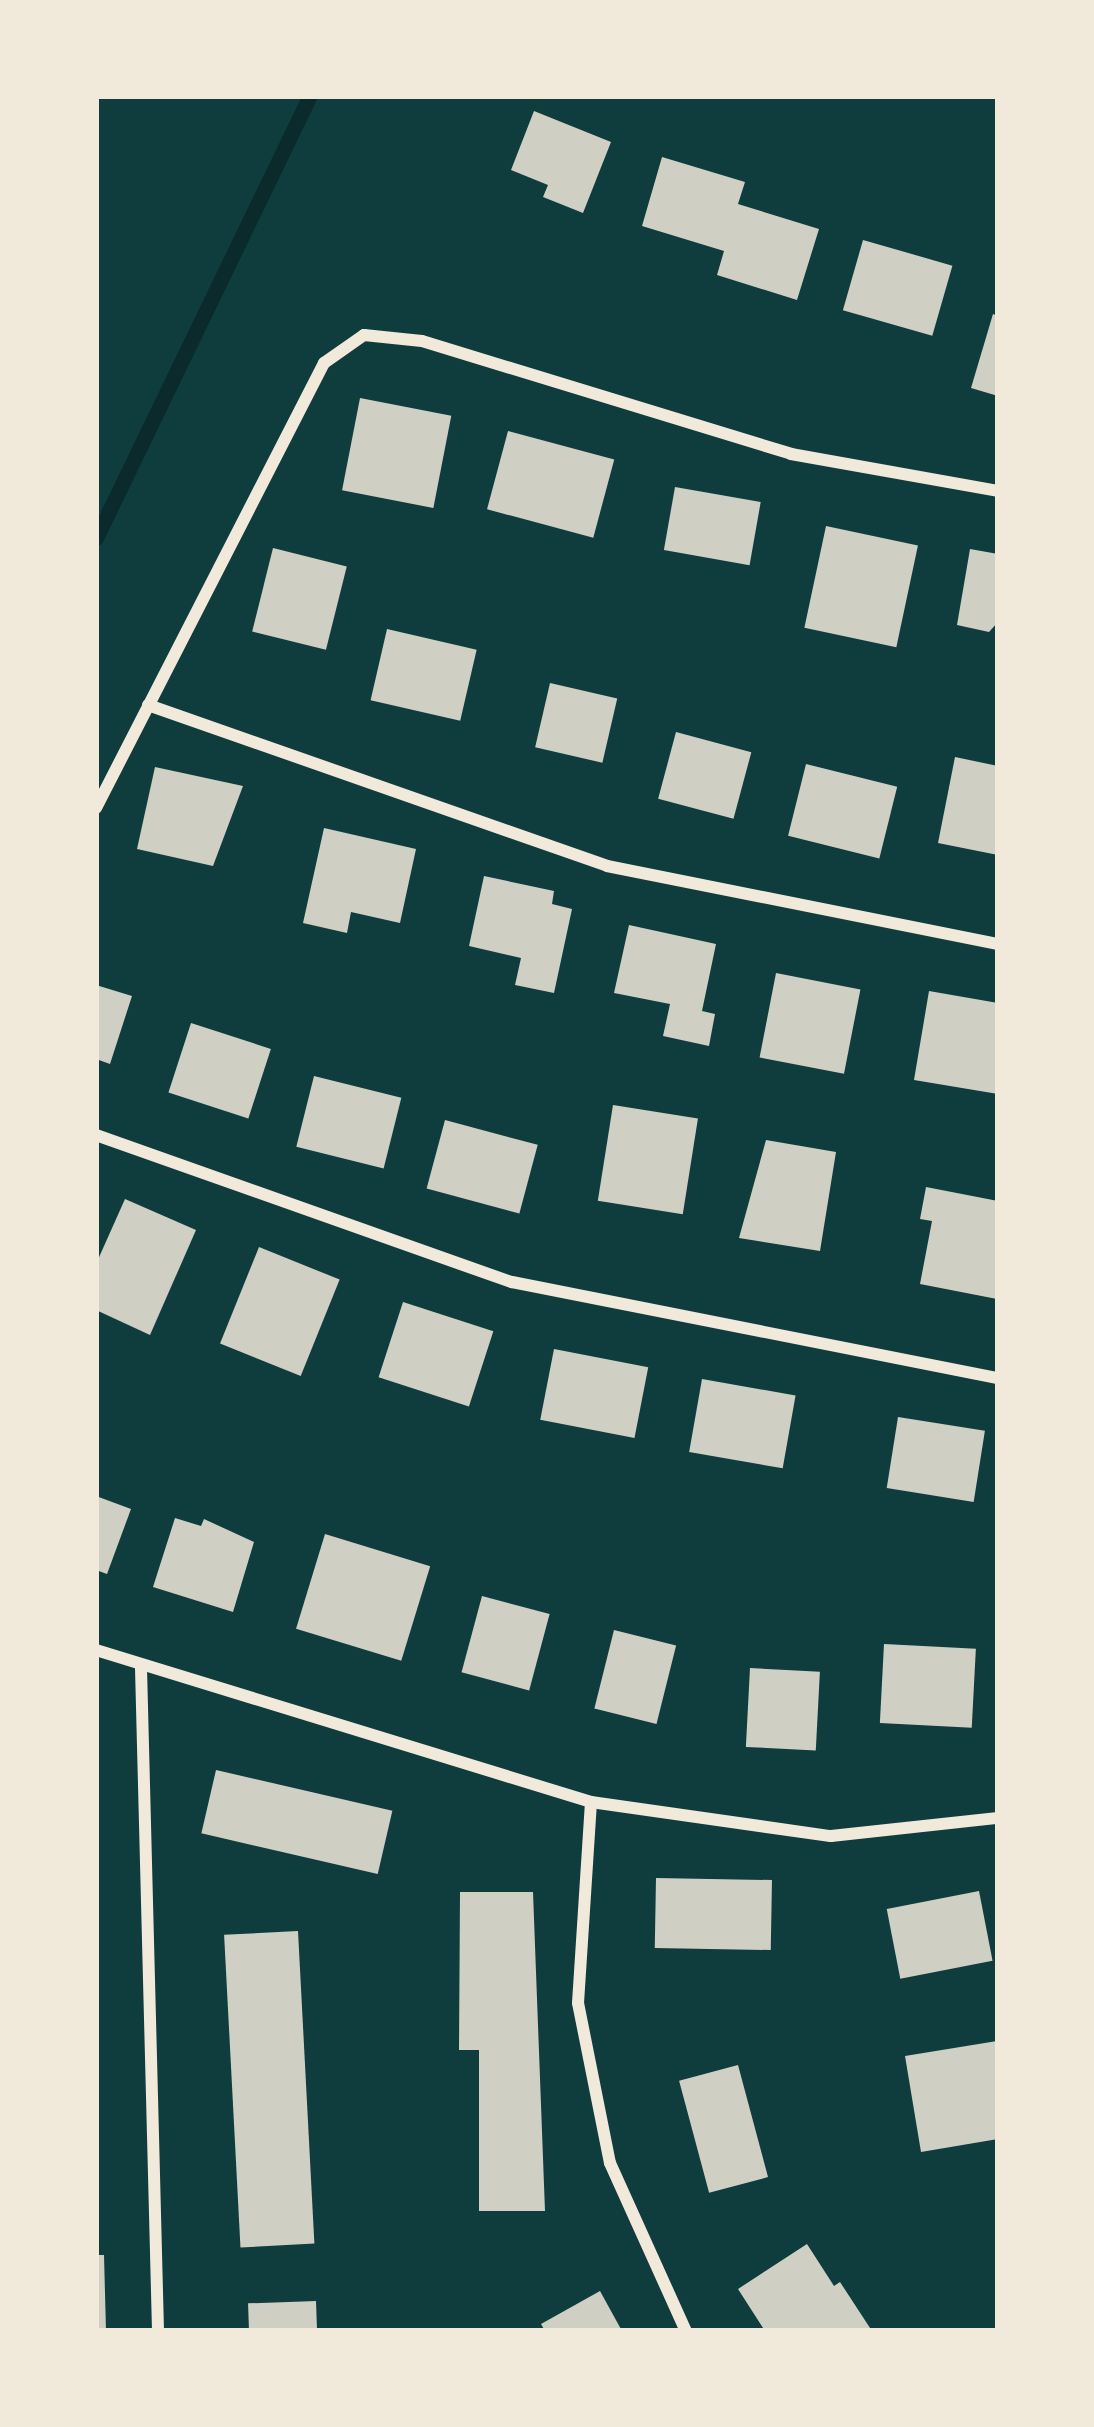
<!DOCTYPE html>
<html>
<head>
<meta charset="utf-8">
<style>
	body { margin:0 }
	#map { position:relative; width:1094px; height:2427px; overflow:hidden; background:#0f3d3e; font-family:"Fira Sans",sans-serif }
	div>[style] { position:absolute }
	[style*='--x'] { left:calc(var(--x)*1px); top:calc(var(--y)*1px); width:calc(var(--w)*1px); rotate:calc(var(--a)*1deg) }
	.stream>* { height:15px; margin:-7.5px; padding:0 7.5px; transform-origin:7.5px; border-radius:7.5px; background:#0a2a2b }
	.building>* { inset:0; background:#cfcfc3; transform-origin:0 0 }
	.minor>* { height:12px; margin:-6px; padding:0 6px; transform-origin:6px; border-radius:6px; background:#f1e9da }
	span { translate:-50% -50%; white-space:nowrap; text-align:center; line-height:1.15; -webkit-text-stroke:12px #f1e9da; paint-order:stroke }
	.frame { position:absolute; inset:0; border:99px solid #f1e9da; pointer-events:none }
</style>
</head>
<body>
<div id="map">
	<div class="stream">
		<div style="--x:96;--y:538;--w:491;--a:-64.2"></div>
	</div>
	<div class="building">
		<div style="clip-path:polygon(534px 111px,611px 142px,583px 213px,543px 197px,548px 185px,511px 170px)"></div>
		<div style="clip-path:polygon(662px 157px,745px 182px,738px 204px,819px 229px,797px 300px,717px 275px,724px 251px,642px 226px)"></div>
		<div style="left:863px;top:240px;width:93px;height:73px;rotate:16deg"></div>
		<div style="clip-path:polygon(993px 314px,998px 316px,998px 396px,971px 388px)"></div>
		<div style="left:360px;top:398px;width:93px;height:94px;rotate:11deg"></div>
		<div style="left:508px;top:431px;width:110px;height:81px;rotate:15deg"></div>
		<div style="left:675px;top:487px;width:87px;height:64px;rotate:10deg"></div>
		<div style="left:826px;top:526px;width:94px;height:104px;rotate:12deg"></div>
		<div style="left:273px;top:548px;width:76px;height:86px;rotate:14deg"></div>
		<div style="clip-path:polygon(970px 549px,998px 554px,998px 622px,989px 632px,957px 625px)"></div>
		<div style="left:387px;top:629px;width:92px;height:73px;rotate:13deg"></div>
		<div style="left:550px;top:683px;width:69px;height:66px;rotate:13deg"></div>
		<div style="left:676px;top:732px;width:78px;height:69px;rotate:15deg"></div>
		<div style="clip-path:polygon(955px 757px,998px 766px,998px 855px,938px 843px)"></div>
		<div style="left:806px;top:764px;width:94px;height:74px;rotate:14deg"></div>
		<div style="clip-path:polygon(155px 767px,243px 786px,213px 866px,137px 849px)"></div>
		<div style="clip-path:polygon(324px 828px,416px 849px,400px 923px,351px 912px,347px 933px,303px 923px)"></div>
		<div style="clip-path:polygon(484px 876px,554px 891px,552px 904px,572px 909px,554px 993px,515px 985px,521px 958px,469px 946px)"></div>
		<div style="clip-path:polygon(629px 925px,716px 944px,702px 1011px,715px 1014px,709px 1046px,663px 1036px,670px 1004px,614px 993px)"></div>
		<div style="left:776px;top:973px;width:86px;height:86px;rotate:11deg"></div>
		<div style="clip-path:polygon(96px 985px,132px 996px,110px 1064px,96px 1059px)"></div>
		<div style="clip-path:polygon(929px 991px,998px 1003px,998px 1094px,914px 1080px)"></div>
		<div style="left:191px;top:1023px;width:84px;height:73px;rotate:18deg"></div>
		<div style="left:314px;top:1076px;width:90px;height:73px;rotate:14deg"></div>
		<div style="left:613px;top:1105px;width:86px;height:97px;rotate:9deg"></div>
		<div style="left:445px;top:1120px;width:96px;height:71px;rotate:15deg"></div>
		<div style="clip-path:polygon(766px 1140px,836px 1152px,820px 1251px,739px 1238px)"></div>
		<div style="clip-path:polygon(926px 1187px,998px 1201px,997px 1299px,920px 1284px,932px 1221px,920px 1219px)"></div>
		<div style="clip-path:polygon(125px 1199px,196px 1230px,150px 1335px,96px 1310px,96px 1264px)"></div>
		<div style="left:259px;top:1247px;width:87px;height:104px;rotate:22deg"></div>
		<div style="left:403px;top:1302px;width:95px;height:79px;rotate:18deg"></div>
		<div style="left:554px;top:1349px;width:96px;height:72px;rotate:11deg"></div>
		<div style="left:702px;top:1379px;width:95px;height:74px;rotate:10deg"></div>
		<div style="left:898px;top:1417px;width:88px;height:72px;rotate:9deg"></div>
		<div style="clip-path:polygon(96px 1496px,131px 1509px,107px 1574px,96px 1570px)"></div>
		<div style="clip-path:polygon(175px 1518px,201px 1526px,204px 1519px,254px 1542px,233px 1612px,153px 1587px)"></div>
		<div style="left:325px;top:1534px;width:110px;height:99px;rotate:17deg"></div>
		<div style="left:482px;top:1596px;width:70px;height:79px;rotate:15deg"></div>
		<div style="left:614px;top:1630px;width:64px;height:81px;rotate:14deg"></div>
		<div style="left:884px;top:1644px;width:92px;height:79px;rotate:3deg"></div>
		<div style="left:750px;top:1668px;width:70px;height:79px;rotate:3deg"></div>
		<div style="left:216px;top:1770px;width:181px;height:65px;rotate:13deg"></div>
		<div style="left:656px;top:1878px;width:116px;height:70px;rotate:1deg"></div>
		<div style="left:979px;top:1891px;width:71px;height:94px;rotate:79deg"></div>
		<div style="clip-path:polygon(460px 1892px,533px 1892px,545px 2211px,479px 2211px,479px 2050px,459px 2050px)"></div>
		<div style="left:298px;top:1931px;width:313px;height:74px;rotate:87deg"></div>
		<div style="clip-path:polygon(997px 2041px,998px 2139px,921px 2152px,905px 2056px)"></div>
		<div style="left:738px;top:2065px;width:116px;height:61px;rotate:75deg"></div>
		<div style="clip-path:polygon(807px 2244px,834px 2286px,840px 2282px,872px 2331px,765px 2331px,738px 2289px)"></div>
		<div style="clip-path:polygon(96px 2255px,104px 2255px,106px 2331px,96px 2331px)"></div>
		<div style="clip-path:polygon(600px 2291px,622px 2331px,545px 2331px,541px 2324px)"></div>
		<div style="left:316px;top:2301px;width:30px;height:68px;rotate:88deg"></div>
	</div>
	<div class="minor">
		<div style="--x:148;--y:705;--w:486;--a:19.3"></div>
		<div style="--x:607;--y:866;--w:399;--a:11.3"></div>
		<div style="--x:96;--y:808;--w:500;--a:-62.87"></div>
		<div style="--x:324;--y:363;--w:49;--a:-35"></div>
		<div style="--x:364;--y:335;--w:58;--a:5.9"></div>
		<div style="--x:422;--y:341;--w:386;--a:17"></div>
		<div style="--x:791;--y:454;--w:210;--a:10.1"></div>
		<div style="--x:96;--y:1135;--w:441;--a:19.5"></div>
		<div style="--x:512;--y:1282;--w:495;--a:11.2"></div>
		<div style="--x:96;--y:1650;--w:518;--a:17.07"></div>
		<div style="--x:591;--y:1802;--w:242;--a:8.1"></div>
		<div style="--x:831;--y:1836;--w:168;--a:-6.2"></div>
		<div style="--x:141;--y:1668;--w:663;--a:88.53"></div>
		<div style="--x:591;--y:1802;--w:201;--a:93.7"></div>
		<div style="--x:578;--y:2003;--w:163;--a:78.7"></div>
		<div style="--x:610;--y:2163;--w:184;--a:65.7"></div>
	</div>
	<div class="frame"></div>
</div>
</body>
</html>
